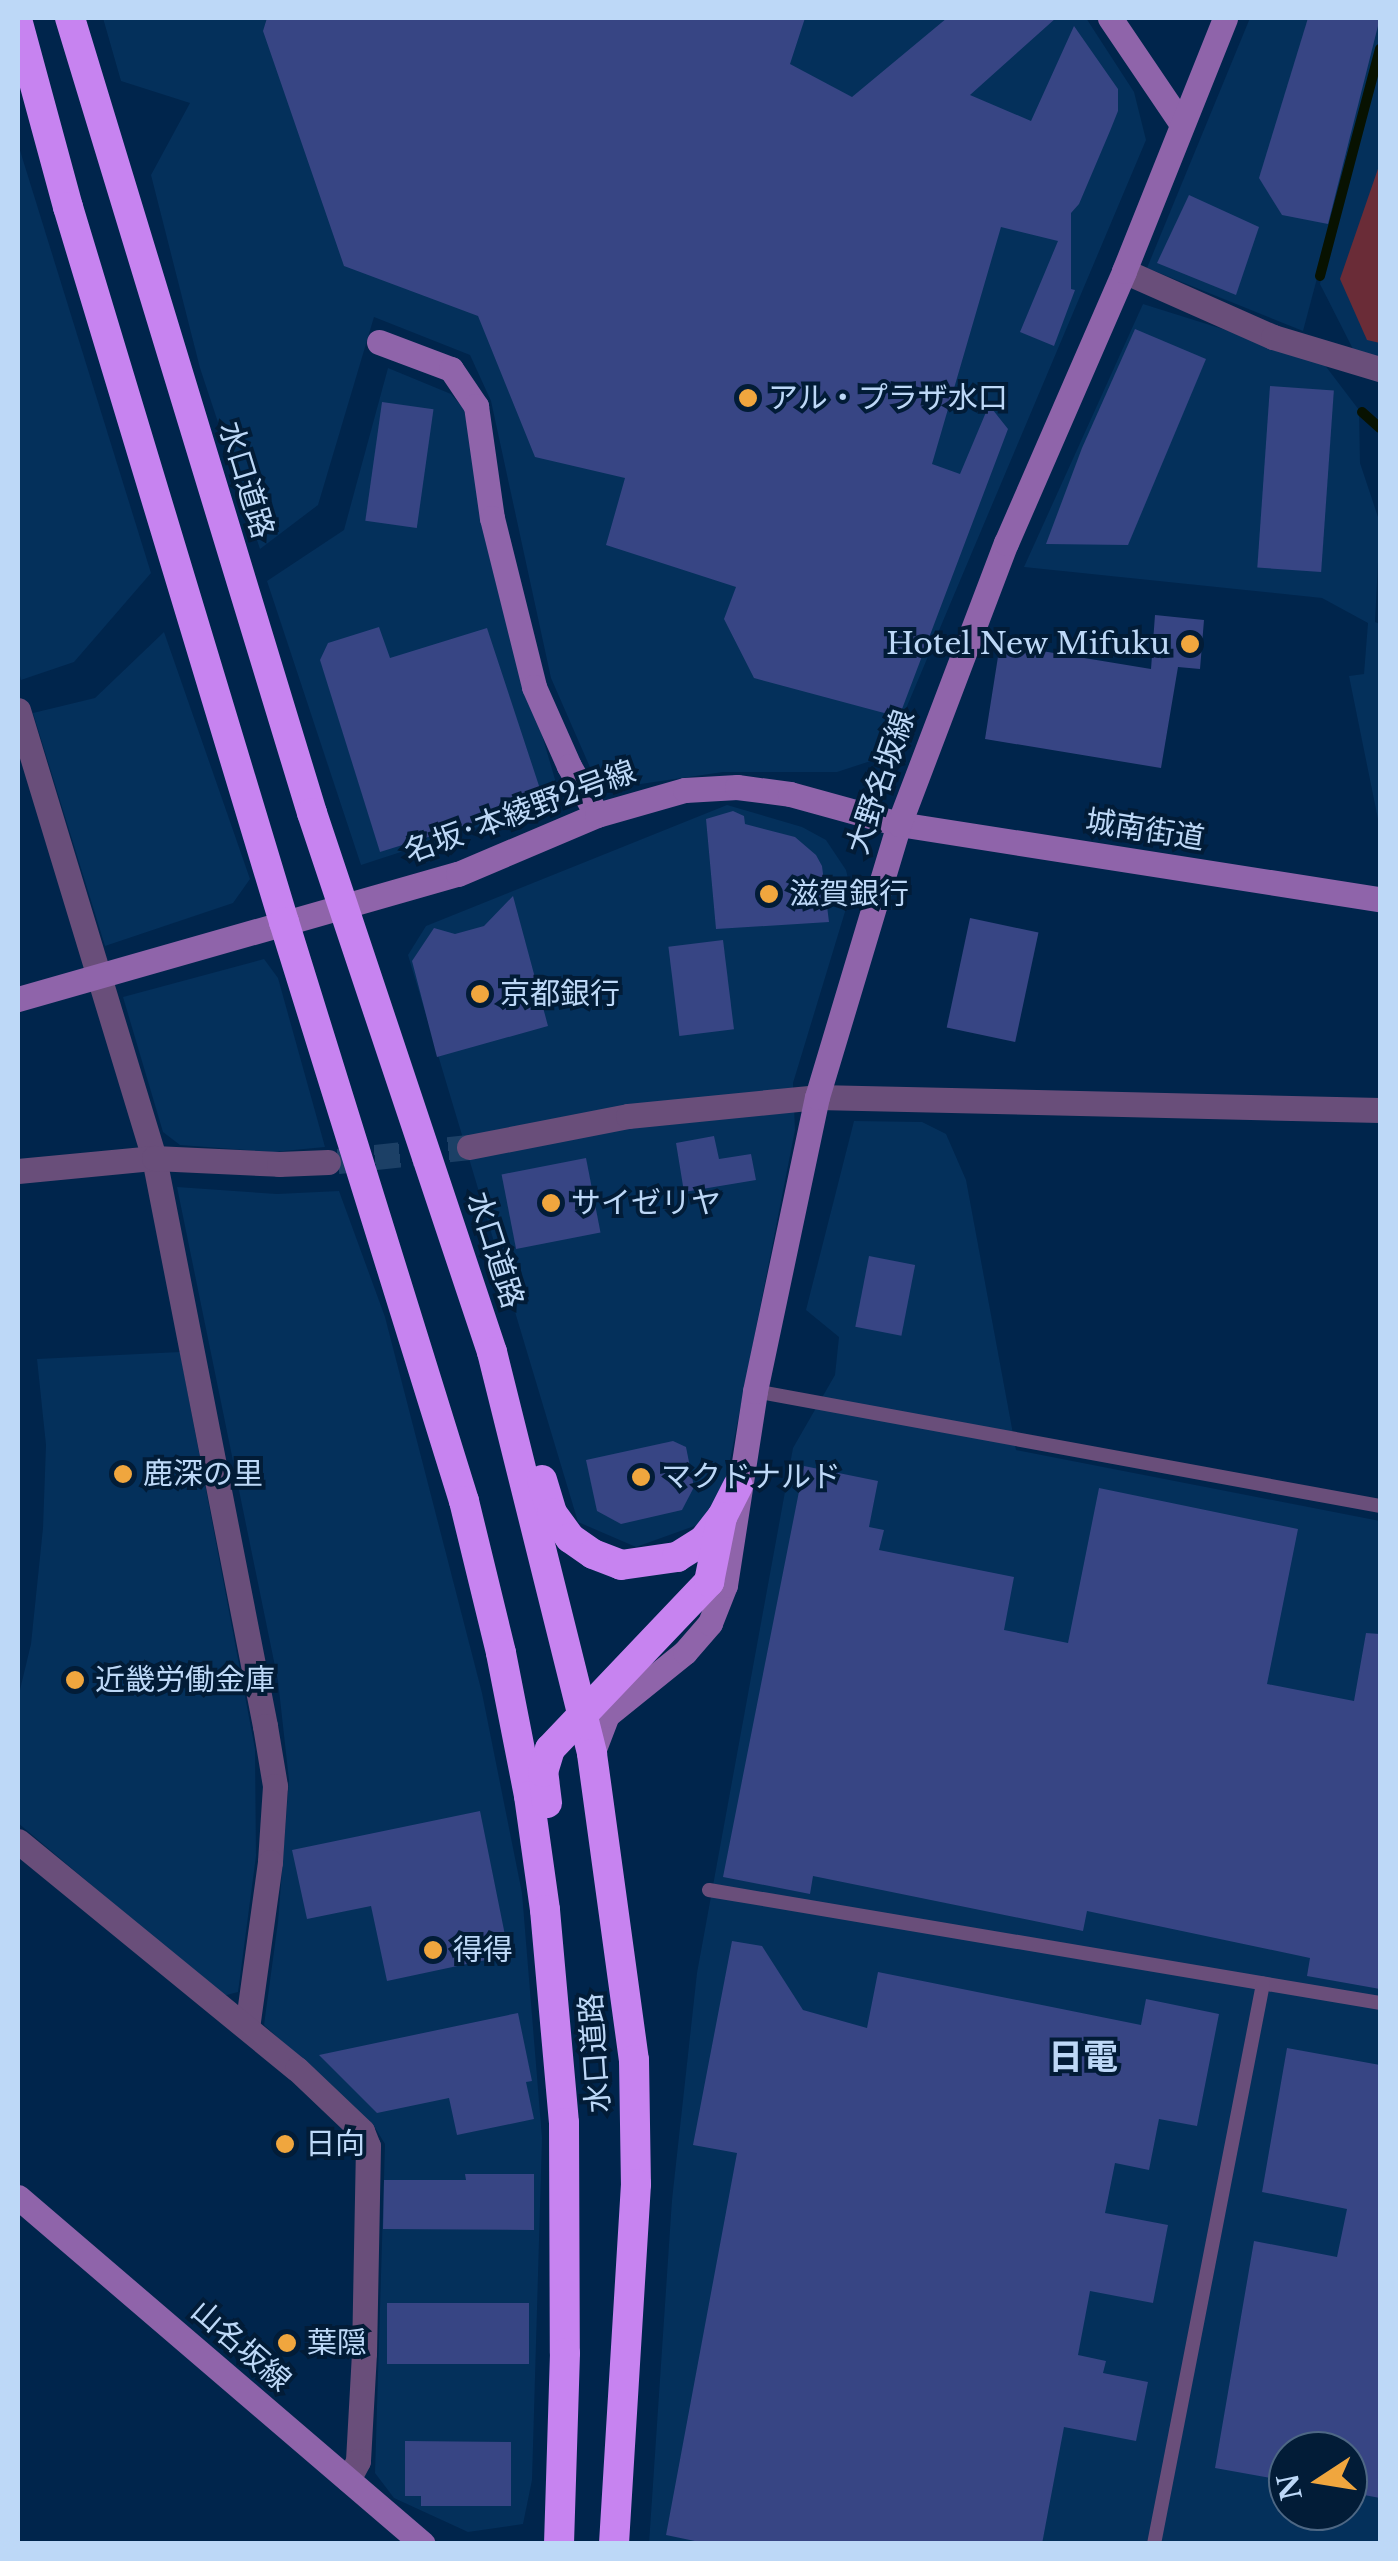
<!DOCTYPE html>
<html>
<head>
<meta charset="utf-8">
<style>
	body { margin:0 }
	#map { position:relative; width:1398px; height:2561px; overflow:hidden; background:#00254c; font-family:"Libre Baskerville","Noto Sans JP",serif }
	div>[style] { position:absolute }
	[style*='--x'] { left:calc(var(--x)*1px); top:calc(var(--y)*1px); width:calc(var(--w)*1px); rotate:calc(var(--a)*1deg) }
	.built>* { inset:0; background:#04305b }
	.green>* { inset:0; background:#6a2c37 }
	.stream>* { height:10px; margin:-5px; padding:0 5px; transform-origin:5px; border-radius:5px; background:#081201 }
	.building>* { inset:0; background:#374584; transform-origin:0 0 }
	.street-tunnel>* { height:25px; margin-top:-12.5px; transform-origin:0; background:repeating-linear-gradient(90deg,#1c4066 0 25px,transparent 0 37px) }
	.lane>* { height:14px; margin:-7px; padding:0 7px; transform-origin:7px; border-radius:7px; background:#694e7a }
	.street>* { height:25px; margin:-12.5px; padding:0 12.5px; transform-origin:12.5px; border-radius:12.5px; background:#694e7a }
	.secondary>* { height:25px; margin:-12.5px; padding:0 12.5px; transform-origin:12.5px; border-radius:12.5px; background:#8f64aa }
	.highway>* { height:30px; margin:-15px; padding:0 15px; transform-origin:15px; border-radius:15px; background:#c783f0 }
	.dots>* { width:28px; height:28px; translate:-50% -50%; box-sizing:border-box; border:5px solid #021c37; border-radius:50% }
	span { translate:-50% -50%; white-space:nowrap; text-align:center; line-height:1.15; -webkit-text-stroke:8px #021c37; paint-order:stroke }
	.poi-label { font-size:30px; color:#bdd8f7 }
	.left { translate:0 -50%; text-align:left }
	.right { translate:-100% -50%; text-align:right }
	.street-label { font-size:30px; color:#bdd8f7 }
	.quarter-label { font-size:35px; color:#bdd8f7; font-weight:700 }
	.frame { position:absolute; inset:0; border:20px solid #bdd8f7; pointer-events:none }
	.north { position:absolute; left:1268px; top:2431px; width:100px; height:100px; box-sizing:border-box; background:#021c37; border:2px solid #4d6784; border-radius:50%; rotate:258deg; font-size:28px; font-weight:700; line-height:40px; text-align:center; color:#bdd8f7 }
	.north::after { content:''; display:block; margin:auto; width:35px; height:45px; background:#f0a63e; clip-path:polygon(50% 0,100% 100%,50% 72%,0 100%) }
</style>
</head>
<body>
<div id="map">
	<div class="built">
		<div style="clip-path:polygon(103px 18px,1086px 18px,1134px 92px,1146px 140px,886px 756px,837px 772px,723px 772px,613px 788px,596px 781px,551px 678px,491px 401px,470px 355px,374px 317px,318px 505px,260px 549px,200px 368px,151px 175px,190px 103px,121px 81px)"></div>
		<div style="clip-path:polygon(1250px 18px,1380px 18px,1380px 41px,1303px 331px,1147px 268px)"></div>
		<div style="clip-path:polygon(1380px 60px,1380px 360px,1355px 353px,1320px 284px)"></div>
		<div style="clip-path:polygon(18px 144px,151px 573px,74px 662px,21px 680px,18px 668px)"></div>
		<div style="clip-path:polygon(1143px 304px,1321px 360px,1359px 410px,1360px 463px,1380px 523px,1375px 622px,1380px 624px,1380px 829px,1349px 676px,1364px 674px,1368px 623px,1322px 598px,1024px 567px)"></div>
		<div style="clip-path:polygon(388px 368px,451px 394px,464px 409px,502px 598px,561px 800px,361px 865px,267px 581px,344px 530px)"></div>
		<div style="clip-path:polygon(164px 632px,250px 879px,233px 903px,105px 946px,33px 713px,95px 698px)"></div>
		<div style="clip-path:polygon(727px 805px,802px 827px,826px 840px,846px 870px,851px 892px,793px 1083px,795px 1130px,724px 1491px,700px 1524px,636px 1547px,578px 1522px,408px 955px,426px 926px)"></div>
		<div style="clip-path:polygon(264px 959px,278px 978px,325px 1147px,273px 1152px,180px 1145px,163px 1132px,123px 997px)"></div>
		<div style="clip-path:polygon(evenodd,854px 1121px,922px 1122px,946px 1134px,966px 1180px,1016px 1450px,1380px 1521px,1380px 2543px,649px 2544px,672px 2200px,697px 1973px,793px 1448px,835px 1375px,839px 1337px,806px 1310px,854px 1121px,1288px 2451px,1348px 2451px,1348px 2511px,1288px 2511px,1288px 2451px)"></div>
		<div style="clip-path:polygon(177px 1187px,277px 1194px,339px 1191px,385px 1317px,482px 1693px,522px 1893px,542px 2138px,532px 2480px,523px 2524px,468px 2532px,394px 2498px,375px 2473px,385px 2144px,374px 2126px,264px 2025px,278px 1922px,289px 1780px,278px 1681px)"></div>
		<div style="clip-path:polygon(180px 1352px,255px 1749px,256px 1856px,238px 1992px,223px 1996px,18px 1823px,18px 1698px,31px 1644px,43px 1528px,46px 1445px,37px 1359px)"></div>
	</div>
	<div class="green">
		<div style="clip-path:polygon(1380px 163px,1380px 343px,1367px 340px,1340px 279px)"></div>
	</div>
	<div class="stream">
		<div style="--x:1320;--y:276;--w:235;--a:-75.2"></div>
		<div style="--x:1362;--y:412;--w:24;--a:42"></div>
	</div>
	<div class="building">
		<div style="clip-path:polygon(267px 18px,805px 18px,790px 64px,852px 97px,947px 18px,1056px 18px,970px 95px,1031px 121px,1074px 26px,1118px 89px,1118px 111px,1110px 131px,1079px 204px,1071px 213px,1071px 289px,1075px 290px,1054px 346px,1020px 332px,1058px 241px,1001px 227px,932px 464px,960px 474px,989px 405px,1008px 429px,899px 717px,754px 678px,724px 619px,736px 587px,606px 545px,625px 478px,535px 457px,478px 316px,344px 266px,263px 31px)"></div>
		<div style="clip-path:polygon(1308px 18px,1380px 18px,1328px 224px,1282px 215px,1259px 178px)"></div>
		<div style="clip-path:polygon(1189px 195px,1259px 227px,1236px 295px,1157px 263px)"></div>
		<div style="clip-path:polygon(1135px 329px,1206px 359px,1128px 545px,1046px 544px,1082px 448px)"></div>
		<div style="left:1270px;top:386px;width:64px;height:182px;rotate:4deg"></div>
		<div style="left:382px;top:402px;width:52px;height:120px;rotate:8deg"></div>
		<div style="clip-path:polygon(1155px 615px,1204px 620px,1200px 669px,1178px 667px,1161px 768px,985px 739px,1000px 644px,1151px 669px)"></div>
		<div style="clip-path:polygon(379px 627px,390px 658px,487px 628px,544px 801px,380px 852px,320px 660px,328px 643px)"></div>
		<div style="clip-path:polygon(733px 811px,744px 816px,745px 824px,795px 837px,816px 855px,822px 866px,829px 922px,716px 929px,706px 819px)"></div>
		<div style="clip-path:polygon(513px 896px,548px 1026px,437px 1057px,412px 961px,434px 928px,455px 934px,484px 926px)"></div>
		<div style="left:970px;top:918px;width:70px;height:112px;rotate:12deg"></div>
		<div style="left:723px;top:940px;width:90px;height:55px;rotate:83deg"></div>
		<div style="clip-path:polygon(714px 1136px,719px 1159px,751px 1154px,756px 1180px,684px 1192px,676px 1143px)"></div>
		<div style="left:586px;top:1158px;width:76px;height:86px;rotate:79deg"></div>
		<div style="left:869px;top:1256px;width:47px;height:72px;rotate:11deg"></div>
		<div style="clip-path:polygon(673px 1441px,686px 1447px,694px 1487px,682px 1510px,621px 1524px,597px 1511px,586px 1460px)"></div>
		<div style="clip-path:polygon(804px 1466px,878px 1481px,869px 1527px,884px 1530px,879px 1550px,1014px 1577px,1004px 1630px,1068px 1643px,1099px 1488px,1298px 1529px,1267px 1684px,1354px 1701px,1366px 1633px,1380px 1634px,1380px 1989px,1307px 1976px,1310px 1958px,1087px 1911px,1083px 1931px,813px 1876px,810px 1894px,723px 1877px)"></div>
		<div style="clip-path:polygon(480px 1811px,509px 1955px,387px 1981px,371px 1906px,307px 1919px,292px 1850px)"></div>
		<div style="clip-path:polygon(732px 1941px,762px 1946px,803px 2010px,867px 2028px,878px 1972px,1141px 2025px,1146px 1999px,1219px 2014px,1197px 2126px,1159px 2119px,1149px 2170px,1115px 2163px,1105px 2213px,1168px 2225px,1153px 2303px,1090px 2291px,1078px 2355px,1106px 2361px,1103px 2373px,1148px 2382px,1136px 2441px,1064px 2427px,1042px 2544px,709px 2544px,666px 2535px,737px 2153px,693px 2145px)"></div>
		<div style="clip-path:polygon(518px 2013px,532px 2081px,526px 2082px,534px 2119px,457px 2135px,449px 2098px,377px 2113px,319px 2055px)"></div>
		<div style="clip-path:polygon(1287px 2048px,1380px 2065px,1380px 2498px,1348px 2492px,1348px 2451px,1288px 2451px,1288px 2481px,1215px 2468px,1254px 2241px,1337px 2257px,1347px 2209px,1262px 2192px)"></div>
		<div style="clip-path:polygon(465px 2174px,534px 2174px,534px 2230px,383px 2229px,384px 2180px,466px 2180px)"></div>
		<div style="left:387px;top:2303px;width:142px;height:61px"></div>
		<div style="clip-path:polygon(405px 2441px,511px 2442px,511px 2506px,421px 2506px,421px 2496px,405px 2496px)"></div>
	</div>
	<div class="street-tunnel">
		<div style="--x:338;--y:1161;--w:132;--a:-6.1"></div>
	</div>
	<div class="lane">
		<div style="--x:755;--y:1391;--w:635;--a:10.43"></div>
		<div style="--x:709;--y:1890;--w:680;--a:9.56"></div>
		<div style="--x:1154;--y:2544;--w:571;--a:-78.99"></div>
	</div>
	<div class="street">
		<div style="--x:1124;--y:271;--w:163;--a:23.9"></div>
		<div style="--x:1273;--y:337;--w:112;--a:16.7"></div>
		<div style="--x:18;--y:710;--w:468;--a:73.1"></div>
		<div style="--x:154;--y:1158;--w:579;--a:78.94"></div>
		<div style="--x:265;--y:1726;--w:61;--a:80.5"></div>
		<div style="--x:275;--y:1786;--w:76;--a:93.8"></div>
		<div style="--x:270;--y:1862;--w:167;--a:97.9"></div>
		<div style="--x:469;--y:1147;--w:162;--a:-11"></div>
		<div style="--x:628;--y:1116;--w:190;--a:-5.7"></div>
		<div style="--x:817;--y:1097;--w:563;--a:1.32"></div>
		<div style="--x:18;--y:1171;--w:137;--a:-5.5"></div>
		<div style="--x:154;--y:1158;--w:125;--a:2.7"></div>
		<div style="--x:279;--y:1164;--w:49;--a:-2.3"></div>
		<div style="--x:18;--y:1841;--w:360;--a:39.3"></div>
		<div style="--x:297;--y:2069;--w:90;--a:43.6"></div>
		<div style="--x:362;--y:2131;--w:16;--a:68"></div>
		<div style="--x:368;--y:2146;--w:207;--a:91.1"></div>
		<div style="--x:364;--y:2353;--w:108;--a:93.2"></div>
		<div style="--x:358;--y:2461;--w:21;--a:118"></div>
	</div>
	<div class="secondary">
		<div style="--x:1110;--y:18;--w:127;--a:55.9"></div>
		<div style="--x:379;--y:342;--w:77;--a:20.6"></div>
		<div style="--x:451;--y:369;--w:45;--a:56"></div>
		<div style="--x:476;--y:406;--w:113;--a:81.9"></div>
		<div style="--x:492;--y:518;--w:174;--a:76"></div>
		<div style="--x:534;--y:687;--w:86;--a:66.1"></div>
		<div style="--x:569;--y:766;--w:56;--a:60.3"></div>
		<div style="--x:18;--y:999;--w:457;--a:-15.9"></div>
		<div style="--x:458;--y:874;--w:151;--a:-23"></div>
		<div style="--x:597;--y:815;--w:91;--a:-15.9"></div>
		<div style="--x:685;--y:790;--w:52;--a:-3.3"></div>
		<div style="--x:737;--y:787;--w:53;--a:7.5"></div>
		<div style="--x:790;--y:794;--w:113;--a:15.4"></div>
		<div style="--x:899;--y:824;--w:487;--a:8.9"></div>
		<div style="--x:592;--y:1754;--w:42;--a:-69"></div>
		<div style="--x:607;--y:1715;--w:100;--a:-38.9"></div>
		<div style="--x:685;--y:1652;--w:38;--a:-49"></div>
		<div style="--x:710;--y:1623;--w:41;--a:-68.5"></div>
		<div style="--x:725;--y:1585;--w:196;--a:-81.2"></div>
		<div style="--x:755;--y:1391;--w:300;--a:-78.1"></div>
		<div style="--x:817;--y:1097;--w:285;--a:-73.3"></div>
		<div style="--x:899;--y:824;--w:301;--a:-69.2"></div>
		<div style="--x:1006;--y:543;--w:296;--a:-66.5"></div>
		<div style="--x:1124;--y:271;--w:272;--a:-68.2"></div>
		<div style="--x:18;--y:2197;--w:533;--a:40.59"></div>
	</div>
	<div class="highway">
		<div style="--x:70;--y:18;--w:831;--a:73.07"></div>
		<div style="--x:312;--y:813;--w:568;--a:71.53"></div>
		<div style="--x:492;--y:1352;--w:414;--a:76"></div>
		<div style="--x:592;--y:1754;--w:309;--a:82.2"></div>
		<div style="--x:634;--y:2060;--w:124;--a:89.1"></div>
		<div style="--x:636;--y:2184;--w:361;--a:93.5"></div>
		<div style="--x:18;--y:23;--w:191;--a:74.8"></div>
		<div style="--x:68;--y:207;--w:747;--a:73.19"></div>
		<div style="--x:284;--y:922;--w:606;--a:72.73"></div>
		<div style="--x:464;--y:1501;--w:156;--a:76.3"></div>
		<div style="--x:501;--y:1653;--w:146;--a:78.9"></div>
		<div style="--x:529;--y:1796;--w:115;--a:82"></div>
		<div style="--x:545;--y:1910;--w:214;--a:84.9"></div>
		<div style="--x:564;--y:2123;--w:230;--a:89.8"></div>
		<div style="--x:565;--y:2353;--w:191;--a:91.8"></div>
		<div style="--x:542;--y:1480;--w:34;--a:73"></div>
		<div style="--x:552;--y:1513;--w:31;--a:54"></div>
		<div style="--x:570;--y:1538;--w:28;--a:35"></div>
		<div style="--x:593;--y:1554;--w:30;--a:21"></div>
		<div style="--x:621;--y:1565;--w:57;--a:-8.1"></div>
		<div style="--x:677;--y:1557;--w:31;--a:-32"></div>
		<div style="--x:703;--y:1541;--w:31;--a:-52"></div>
		<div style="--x:722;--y:1517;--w:35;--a:-63"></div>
		<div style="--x:547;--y:1803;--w:31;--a:-97"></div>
		<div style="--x:543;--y:1772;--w:24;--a:-73"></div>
		<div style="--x:550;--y:1749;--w:231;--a:-46.4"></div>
		<div style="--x:709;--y:1582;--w:66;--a:-78.7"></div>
	</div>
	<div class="dots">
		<div style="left:748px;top:398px;background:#f0a63e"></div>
		<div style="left:1190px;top:644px;background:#f0a63e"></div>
		<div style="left:769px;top:894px;background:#f0a63e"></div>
		<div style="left:480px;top:994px;background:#f0a63e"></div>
		<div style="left:551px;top:1203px;background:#f0a63e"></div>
		<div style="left:123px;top:1474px;background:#f0a63e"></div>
		<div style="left:641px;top:1477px;background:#f0a63e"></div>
		<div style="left:75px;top:1680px;background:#f0a63e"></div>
		<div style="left:433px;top:1950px;background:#f0a63e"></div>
		<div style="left:285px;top:2144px;background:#f0a63e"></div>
		<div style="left:287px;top:2343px;background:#f0a63e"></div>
	</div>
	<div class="poi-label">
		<span class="left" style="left:768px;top:398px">アル・プラザ水口</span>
		<span class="right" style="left:1170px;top:644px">Hotel New Mifuku</span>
		<span class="left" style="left:789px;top:894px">滋賀銀行</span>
		<span class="left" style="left:500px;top:994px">京都銀行</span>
		<span class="left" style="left:571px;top:1203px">サイゼリヤ</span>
		<span class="left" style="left:143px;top:1474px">鹿深の里</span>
		<span class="left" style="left:661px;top:1477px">マクドナルド</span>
		<span class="left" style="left:95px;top:1680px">近畿労働金庫</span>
		<span class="left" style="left:453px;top:1950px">得得</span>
		<span class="left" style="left:305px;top:2144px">日向</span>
		<span class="left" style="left:307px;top:2343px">葉隠</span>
	</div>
	<div class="street-label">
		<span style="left:246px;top:480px;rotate:73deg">水口道路</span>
		<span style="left:881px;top:782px;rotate:-71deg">大野名坂線</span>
		<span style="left:520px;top:812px;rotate:-20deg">名坂･本綾野2号線</span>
		<span style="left:1145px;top:830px;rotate:9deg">城南街道</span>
		<span style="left:495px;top:1250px;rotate:72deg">水口道路</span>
		<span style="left:595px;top:2053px;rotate:-94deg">水口道路</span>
		<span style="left:241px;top:2346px;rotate:41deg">山名坂線</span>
	</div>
	<div class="quarter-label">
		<span style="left:1083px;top:2057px">日電</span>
	</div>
	<div class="frame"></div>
	<div class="north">N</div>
</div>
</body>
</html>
